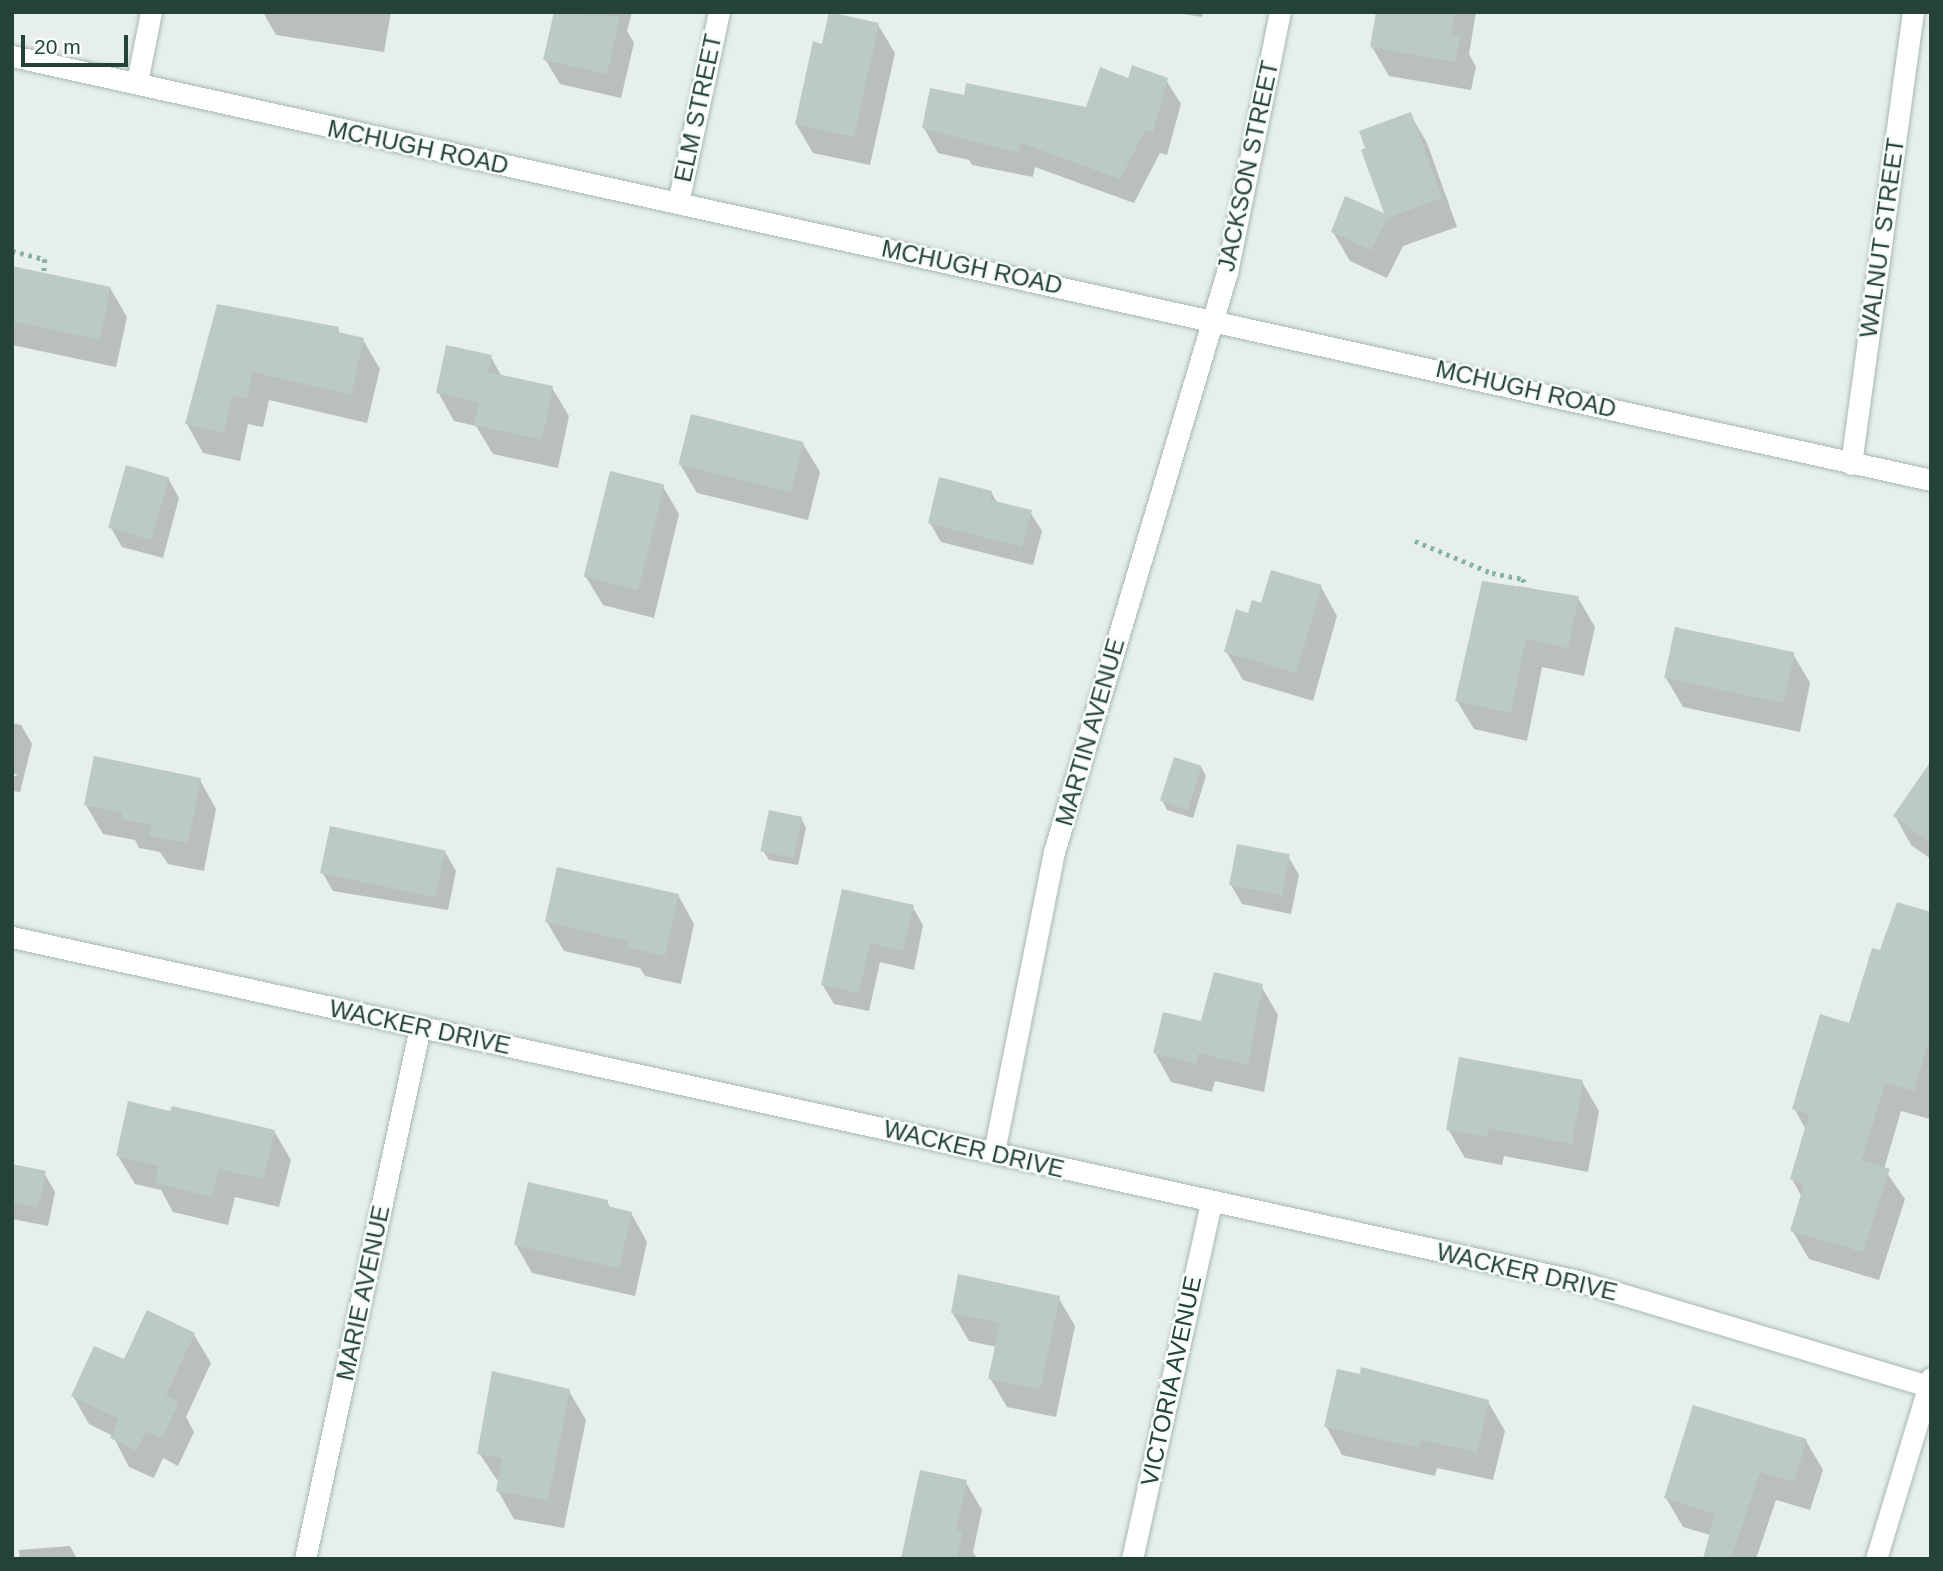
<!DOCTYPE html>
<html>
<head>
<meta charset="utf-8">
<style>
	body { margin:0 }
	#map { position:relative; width:1943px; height:1571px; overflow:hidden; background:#e6efeb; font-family:Arial,sans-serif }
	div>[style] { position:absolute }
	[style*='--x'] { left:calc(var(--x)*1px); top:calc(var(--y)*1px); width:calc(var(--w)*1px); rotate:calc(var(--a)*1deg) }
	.shadow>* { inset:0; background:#0003 }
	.building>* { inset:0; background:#bbcac4; transform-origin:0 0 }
	.path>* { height:4.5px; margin-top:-2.25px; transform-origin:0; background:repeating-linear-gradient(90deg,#86b3a5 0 3.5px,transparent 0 8.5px) }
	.roads { filter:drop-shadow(0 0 2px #a8b8b2) drop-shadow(0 0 2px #a8b8b2) }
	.minor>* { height:21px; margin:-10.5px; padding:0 10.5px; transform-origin:10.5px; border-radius:10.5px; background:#fff }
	span { translate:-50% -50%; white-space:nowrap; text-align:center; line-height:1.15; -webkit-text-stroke:5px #f7fbf9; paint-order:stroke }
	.street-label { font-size:24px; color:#24423a }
	.frame { position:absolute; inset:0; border:14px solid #24423a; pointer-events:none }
	.scale { position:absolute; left:21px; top:35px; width:107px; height:32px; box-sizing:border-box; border:4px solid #24423a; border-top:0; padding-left:9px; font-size:21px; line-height:24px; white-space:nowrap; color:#24423a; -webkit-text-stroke:5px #f7fbf9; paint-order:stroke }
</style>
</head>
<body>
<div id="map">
	<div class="shadow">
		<div style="clip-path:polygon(263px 12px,391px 12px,384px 52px,276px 35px)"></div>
		<div style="clip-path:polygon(556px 12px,632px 12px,627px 31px,634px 43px,621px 98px,560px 84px,545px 59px)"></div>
		<div style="clip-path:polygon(1172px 12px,1203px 12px,1202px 17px)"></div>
		<div style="clip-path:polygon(1378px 12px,1476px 12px,1469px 54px,1476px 67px,1471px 90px,1389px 76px,1372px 47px)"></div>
		<div style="clip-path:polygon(878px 25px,895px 53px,870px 165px,813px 153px,796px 124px,824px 46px)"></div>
		<div style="clip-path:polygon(1129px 80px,1166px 80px,1181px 104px,1167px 155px,1160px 153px,1134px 203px,1035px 167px,1033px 177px,972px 165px,969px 160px,938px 153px,924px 128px,965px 97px,1087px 109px)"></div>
		<div style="clip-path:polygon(1410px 114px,1427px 143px,1457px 227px,1403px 246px,1387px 278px,1350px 261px,1333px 232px,1387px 217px)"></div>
		<div style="clip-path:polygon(12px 268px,110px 288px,127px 317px,116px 367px,12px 345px)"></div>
		<div style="clip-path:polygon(219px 306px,338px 329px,341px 335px,363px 340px,380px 369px,367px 423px,269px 400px,263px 427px,248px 424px,240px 461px,203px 453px,187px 424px)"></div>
		<div style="clip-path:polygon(491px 357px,502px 377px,552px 388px,569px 416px,558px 468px,493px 454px,476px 426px,454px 421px,438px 392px)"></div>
		<div style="clip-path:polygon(803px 444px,820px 472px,808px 520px,697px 493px,680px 464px)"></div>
		<div style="clip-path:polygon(168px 478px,179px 498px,163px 558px,122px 547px,111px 528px)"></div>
		<div style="clip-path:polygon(662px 485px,679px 514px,654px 618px,603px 605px,586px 577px)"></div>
		<div style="clip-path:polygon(991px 492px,998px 504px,1030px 512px,1042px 531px,1033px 565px,941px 542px,930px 523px)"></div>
		<div style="clip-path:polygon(1519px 586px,1578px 598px,1595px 627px,1584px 676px,1542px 667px,1527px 741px,1474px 729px,1457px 701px)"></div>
		<div style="clip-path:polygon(1321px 587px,1337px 616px,1313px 701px,1243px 680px,1226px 651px,1262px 605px)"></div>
		<div style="clip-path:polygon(1793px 654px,1810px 683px,1800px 732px,1683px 707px,1666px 678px)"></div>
		<div style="clip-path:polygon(12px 723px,21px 725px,32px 744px,20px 792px,12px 791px,12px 777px,18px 775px,12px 773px)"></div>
		<div style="clip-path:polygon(1931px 764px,1931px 859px,1911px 845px,1895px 816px)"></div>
		<div style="clip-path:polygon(1201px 767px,1206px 776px,1193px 818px,1167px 810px,1162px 800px)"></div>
		<div style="clip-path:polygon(200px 780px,216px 809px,204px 871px,168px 864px,160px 852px,139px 848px,135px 840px,103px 834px,86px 805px)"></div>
		<div style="clip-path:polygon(801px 818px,806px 828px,798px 865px,769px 860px,763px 851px)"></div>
		<div style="clip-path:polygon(445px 852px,456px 871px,448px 910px,333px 891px,322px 872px)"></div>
		<div style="clip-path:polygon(1288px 856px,1299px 875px,1291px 914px,1242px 904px,1231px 885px)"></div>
		<div style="clip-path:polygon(844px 891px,912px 906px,923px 925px,914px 970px,880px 962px,869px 1011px,834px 1004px,822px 984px)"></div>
		<div style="clip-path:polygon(678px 895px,694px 924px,681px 984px,645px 976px,640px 968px,564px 951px,547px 922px)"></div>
		<div style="clip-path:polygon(1931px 913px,1931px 1115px,1930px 1119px,1901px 1111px,1884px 1169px,1905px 1199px,1879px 1280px,1809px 1259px,1792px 1230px,1802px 1197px,1792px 1179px,1806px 1130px,1794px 1108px,1851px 1025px,1881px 953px)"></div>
		<div style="clip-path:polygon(1261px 986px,1278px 1015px,1264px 1092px,1215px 1081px,1212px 1092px,1171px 1082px,1155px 1053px)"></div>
		<div style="clip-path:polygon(1582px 1082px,1599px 1111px,1588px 1172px,1504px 1156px,1502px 1165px,1465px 1158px,1448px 1129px)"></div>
		<div style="clip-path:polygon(274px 1131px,291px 1160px,279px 1207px,235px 1197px,228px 1225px,173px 1212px,161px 1190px,135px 1184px,118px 1156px)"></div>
		<div style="clip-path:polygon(12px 1166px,44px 1173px,55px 1192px,48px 1226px,12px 1219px)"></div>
		<div style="clip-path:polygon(607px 1202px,611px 1209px,631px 1213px,647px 1242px,635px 1296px,532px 1273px,516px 1245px)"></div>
		<div style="clip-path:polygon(1058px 1297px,1075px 1326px,1056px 1417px,1007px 1407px,990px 1378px,997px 1347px,969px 1341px,952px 1312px)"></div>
		<div style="clip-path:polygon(194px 1335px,211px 1363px,186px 1417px,194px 1432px,178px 1466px,163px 1458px,154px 1478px,129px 1467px,113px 1436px,89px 1424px,73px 1396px,125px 1362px)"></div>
		<div style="clip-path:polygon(493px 1373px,569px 1391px,586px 1420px,564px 1528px,514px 1519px,498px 1491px,499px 1483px,479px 1453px)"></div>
		<div style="clip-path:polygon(1488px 1402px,1505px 1431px,1493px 1480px,1437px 1468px,1435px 1476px,1342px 1455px,1326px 1426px)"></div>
		<div style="clip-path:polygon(1806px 1441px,1823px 1470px,1810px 1510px,1776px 1500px,1756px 1559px,1703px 1559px,1710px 1535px,1683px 1527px,1666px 1498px)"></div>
		<div style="clip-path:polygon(965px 1481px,982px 1510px,973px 1552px,977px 1559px,903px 1559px)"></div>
		<div style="clip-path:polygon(70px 1546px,77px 1559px,20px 1559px,19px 1550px)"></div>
	</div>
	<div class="building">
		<div style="clip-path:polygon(554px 12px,620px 17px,607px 74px,543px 60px)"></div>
		<div style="clip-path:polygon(829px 12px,879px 23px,854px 137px,795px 124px,813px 41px,822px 44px)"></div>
		<div style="clip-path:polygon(1376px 12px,1455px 12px,1451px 35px,1460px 36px,1455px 62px,1370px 47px)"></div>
		<div style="clip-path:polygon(1132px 65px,1168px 78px,1153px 132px,1146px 129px,1120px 179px,1021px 143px,1019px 153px,922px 128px,930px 88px,964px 95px,966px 83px,1086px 107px,1100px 67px,1128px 78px)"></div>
		<div style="clip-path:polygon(1411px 112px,1442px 198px,1387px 218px,1371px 250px,1331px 232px,1345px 196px,1384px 213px,1361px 150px,1365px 148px,1359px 131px)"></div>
		<div style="left:12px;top:266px;width:101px;height:54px;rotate:12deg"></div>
		<div style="clip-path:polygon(217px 304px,339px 327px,338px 332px,364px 338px,351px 395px,253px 372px,247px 399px,232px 396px,224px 433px,185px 424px)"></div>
		<div style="clip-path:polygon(446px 345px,492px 355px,488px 372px,553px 386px,542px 440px,474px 425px,479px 402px,436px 393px)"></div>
		<div style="left:691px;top:414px;width:116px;height:52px;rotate:14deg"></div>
		<div style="left:126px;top:465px;width:45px;height:65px;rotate:16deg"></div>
		<div style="left:610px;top:471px;width:56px;height:109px;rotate:14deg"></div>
		<div style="clip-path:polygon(939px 477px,992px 491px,990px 500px,1032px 510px,1022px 547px,928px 523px)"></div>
		<div style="clip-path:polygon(1271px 570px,1322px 585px,1296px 673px,1224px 652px,1236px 609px,1248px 613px,1252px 600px,1261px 603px)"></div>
		<div style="clip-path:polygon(1482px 581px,1579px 596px,1568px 648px,1526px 639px,1511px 713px,1455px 701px)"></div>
		<div style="left:1675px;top:627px;width:122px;height:52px;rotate:12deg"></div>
		<div style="clip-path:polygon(94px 756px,201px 778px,188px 843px,149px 836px,151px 825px,121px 819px,122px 813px,84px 805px)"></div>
		<div style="left:1174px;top:757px;width:29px;height:46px;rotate:18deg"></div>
		<div style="clip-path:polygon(1931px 761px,1931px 843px,1893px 816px)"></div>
		<div style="left:769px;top:810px;width:34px;height:42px;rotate:12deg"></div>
		<div style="left:330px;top:826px;width:118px;height:48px;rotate:12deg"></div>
		<div style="left:1237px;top:844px;width:54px;height:42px;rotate:11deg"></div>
		<div style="clip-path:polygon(557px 867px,679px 894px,665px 956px,626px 947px,628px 941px,545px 922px)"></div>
		<div style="clip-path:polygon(842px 889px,914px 905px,903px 951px,870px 943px,859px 993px,821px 985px)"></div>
		<div style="clip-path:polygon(1897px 902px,1931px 912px,1931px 1034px,1914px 1091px,1885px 1083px,1862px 1160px,1890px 1169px,1863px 1252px,1790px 1231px,1804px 1184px,1790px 1179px,1809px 1114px,1792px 1109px,1820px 1014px,1849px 1023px,1872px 948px,1880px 950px)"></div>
		<div style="clip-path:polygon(1214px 972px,1263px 984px,1248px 1065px,1199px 1053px,1196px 1064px,1153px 1053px,1163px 1012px,1201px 1021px)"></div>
		<div style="clip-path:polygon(1459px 1057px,1583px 1080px,1572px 1144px,1488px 1128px,1487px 1137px,1446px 1130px)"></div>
		<div style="clip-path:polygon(128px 1101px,170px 1111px,172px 1106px,275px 1130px,263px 1179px,219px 1169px,212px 1197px,155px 1183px,159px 1166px,116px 1156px)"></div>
		<div style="clip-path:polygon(12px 1164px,46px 1171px,38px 1208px,12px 1202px)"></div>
		<div style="clip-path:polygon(528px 1182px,608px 1200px,607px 1206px,632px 1212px,619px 1268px,514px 1245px)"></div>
		<div style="clip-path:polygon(958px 1274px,1060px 1296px,1040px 1389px,988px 1379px,1000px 1323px,951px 1313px)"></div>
		<div style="clip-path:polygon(147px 1310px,195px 1333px,166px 1395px,179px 1402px,162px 1438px,146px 1431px,137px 1451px,110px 1438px,119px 1419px,71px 1396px,94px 1346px,124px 1359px)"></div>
		<div style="clip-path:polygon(1361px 1367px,1489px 1400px,1477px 1452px,1421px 1440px,1419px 1448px,1324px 1427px,1337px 1369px,1360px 1374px)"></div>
		<div style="clip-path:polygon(492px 1371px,570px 1389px,548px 1500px,496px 1491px,502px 1458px,477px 1454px)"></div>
		<div style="clip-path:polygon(1693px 1405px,1807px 1439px,1794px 1482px,1760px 1472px,1731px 1559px,1703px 1559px,1715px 1514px,1664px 1498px)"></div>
		<div style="clip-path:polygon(920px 1470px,967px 1480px,956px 1529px,963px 1531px,957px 1559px,901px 1559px)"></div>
	</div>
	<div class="path">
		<div style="--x:12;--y:251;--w:34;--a:14"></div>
		<div style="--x:45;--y:259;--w:13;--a:94"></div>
		<div style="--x:1415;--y:541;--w:83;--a:22.6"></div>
		<div style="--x:1492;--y:573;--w:32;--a:11"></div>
		<div style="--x:1523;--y:579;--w:6;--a:72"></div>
	</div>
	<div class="roads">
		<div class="minor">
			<div style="--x:12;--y:56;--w:1965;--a:12.46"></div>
			<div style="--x:137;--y:82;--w:71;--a:-78.7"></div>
			<div style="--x:678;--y:203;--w:195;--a:-77.9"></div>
			<div style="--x:1851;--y:464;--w:456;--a:-82.2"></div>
			<div style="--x:12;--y:937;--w:1603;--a:12.39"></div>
			<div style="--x:1578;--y:1281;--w:365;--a:16.7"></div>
			<div style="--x:994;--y:1152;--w:306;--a:-78.7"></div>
			<div style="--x:1054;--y:852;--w:605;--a:-73.39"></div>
			<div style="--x:1227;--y:272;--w:265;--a:-78.5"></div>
			<div style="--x:305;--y:1559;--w:544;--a:-77.8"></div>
			<div style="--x:1132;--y:1559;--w:365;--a:-77.5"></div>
			<div style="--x:1876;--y:1559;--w:189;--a:-73.1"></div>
		</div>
	</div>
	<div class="street-label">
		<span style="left:698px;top:108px;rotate:-78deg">ELM STREET</span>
		<span style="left:418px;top:147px;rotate:12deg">MCHUGH ROAD</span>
		<span style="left:1248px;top:166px;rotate:-78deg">JACKSON STREET</span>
		<span style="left:1882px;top:238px;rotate:-82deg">WALNUT STREET</span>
		<span style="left:972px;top:267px;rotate:12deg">MCHUGH ROAD</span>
		<span style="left:1526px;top:389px;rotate:13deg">MCHUGH ROAD</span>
		<span style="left:1090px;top:732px;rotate:-74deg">MARTIN AVENUE</span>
		<span style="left:420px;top:1027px;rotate:12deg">WACKER DRIVE</span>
		<span style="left:974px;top:1149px;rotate:13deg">WACKER DRIVE</span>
		<span style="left:1527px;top:1272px;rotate:13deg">WACKER DRIVE</span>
		<span style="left:363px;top:1293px;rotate:-78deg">MARIE AVENUE</span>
		<span style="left:1171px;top:1381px;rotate:-78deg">VICTORIA AVENUE</span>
	</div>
	<div class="frame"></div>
	<div class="scale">20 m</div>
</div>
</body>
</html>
